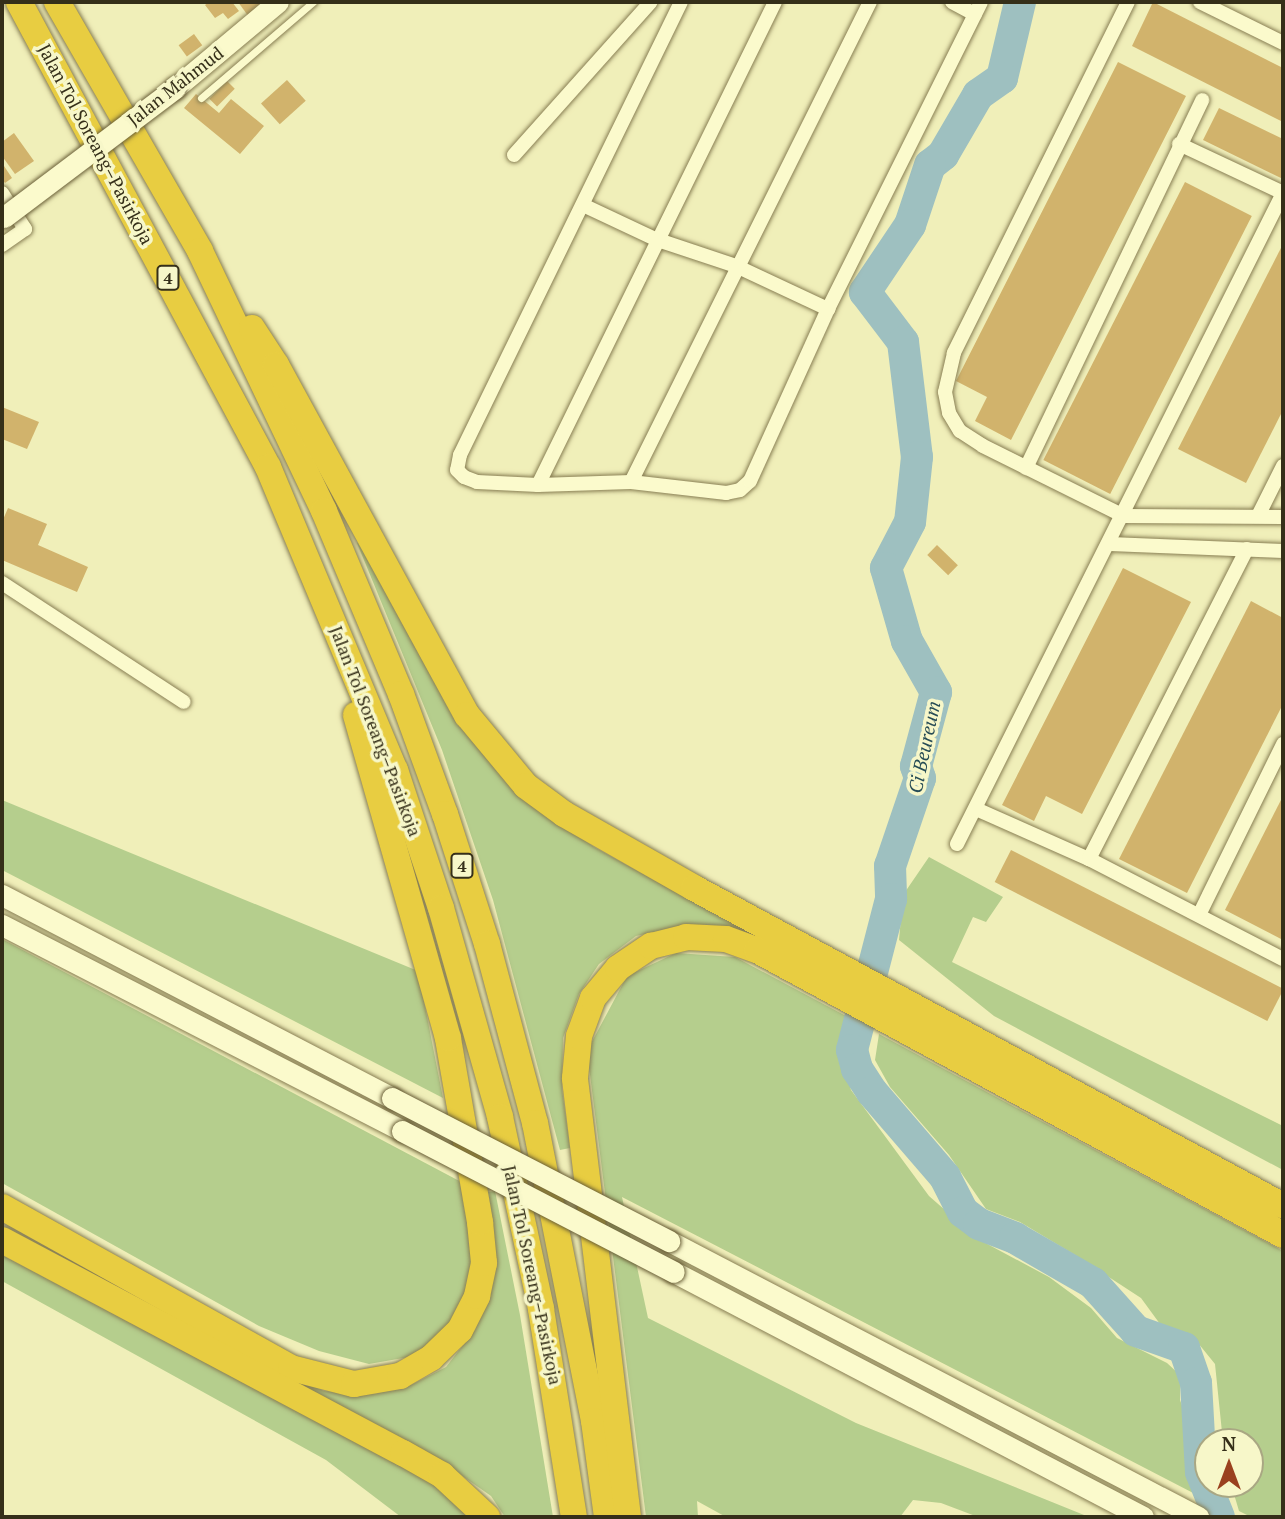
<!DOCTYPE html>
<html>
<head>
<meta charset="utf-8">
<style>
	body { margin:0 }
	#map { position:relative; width:1285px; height:1519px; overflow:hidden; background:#f0efb9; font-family:"PT Serif",serif }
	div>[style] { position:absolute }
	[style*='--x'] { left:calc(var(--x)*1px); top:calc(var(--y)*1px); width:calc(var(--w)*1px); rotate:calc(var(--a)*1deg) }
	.green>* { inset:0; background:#b5ce8d }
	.river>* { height:32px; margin:-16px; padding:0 16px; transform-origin:16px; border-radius:16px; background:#9ec0c0 }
	.building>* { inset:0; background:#d1b36c; transform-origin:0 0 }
	.roads { filter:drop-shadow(0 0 2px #887e53) drop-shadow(0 0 2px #887e53) }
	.lane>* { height:7px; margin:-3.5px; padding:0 3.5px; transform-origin:3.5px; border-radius:3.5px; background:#fbfacc }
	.street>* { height:14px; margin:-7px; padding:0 7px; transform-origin:7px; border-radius:7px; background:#fbfacc }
	.secondary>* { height:21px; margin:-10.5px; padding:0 10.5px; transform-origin:10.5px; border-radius:10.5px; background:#fbfacc }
	.highway>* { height:26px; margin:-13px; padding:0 13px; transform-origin:13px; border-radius:13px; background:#e8cd41 }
	.bridges { filter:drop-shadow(0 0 2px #695e37) drop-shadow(0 0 2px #695e37) }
	.secondary-bridge>* { height:21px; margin:-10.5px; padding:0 10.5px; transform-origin:10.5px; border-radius:10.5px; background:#fbfacc }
	span { translate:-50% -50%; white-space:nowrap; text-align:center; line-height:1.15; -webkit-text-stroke:7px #f7f7c9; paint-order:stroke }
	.shield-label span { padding:2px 5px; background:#f7f7c9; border:2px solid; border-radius:5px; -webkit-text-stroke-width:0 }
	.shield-label { font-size:16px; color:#352f19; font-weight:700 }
	.street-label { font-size:18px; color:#352f19 }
	.water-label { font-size:19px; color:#274c56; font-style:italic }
	.frame { position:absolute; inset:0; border:4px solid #352f19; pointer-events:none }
	.north { position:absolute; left:1194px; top:1428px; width:70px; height:70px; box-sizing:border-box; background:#f7f7c9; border:2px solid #a9a783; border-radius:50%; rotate:0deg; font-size:19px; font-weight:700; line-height:28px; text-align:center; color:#352f19 }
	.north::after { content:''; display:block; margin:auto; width:24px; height:32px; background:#9a411f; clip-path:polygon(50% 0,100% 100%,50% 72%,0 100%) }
</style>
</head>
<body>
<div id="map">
	<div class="green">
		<div style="clip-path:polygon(366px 540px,523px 796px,594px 847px,752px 934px,690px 924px,636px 936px,599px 964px,579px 994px,563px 1038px,562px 1089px,570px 1148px,560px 1150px,493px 900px,442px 750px,357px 543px)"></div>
		<div style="clip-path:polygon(2px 800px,418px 971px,443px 1098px,2px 870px)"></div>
		<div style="clip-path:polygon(929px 857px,1003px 897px,986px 922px,973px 917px,952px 962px,1283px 1126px,1283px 1170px,994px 1016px,899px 940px,903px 895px)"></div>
		<div style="clip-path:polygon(2px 939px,465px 1184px,474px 1235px,470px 1283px,458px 1317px,440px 1338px,409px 1357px,369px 1364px,319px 1351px,259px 1326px,2px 1183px)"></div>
		<div style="clip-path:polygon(676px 953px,735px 957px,846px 1016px,839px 1042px,851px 1090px,929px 1196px,978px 1239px,1049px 1277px,1091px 1308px,1117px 1338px,1167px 1363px,1180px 1375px,1180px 1400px,1192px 1434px,1185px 1465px,1197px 1495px,622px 1197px,648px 1318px,856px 1423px,1089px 1517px,978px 1517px,941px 1503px,913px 1500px,900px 1517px,726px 1517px,697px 1501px,698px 1517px,646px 1517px,587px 1051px,627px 976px)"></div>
		<div style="clip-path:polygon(879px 1034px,1283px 1251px,1283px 1517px,1251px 1517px,1239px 1511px,1231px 1484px,1250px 1484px,1250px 1442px,1223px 1442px,1215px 1364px,1198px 1343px,1160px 1324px,1141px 1298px,1075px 1255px,1020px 1222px,986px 1209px,949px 1155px,890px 1087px,875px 1060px)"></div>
		<div style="clip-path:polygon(495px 1191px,520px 1315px,553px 1517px,505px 1517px,491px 1496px,434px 1456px,274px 1370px,324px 1391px,374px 1394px,411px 1385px,446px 1367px,475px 1330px,493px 1282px,488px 1192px)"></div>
		<div style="clip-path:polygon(2px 1255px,447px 1490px,478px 1517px,401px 1517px,326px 1460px,2px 1281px)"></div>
	</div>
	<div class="river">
		<div style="--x:1020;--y:2;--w:78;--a:103.3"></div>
		<div style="--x:1002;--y:78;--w:29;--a:145"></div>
		<div style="--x:978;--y:95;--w:69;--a:120.3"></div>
		<div style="--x:943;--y:155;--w:16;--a:142"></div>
		<div style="--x:930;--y:165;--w:63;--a:108.4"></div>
		<div style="--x:910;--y:225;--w:81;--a:123.9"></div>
		<div style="--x:865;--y:292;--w:63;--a:52.8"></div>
		<div style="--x:903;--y:342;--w:116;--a:83.1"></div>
		<div style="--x:917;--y:457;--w:65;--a:96.1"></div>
		<div style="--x:910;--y:522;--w:52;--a:117.6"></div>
		<div style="--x:886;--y:568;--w:76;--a:74"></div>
		<div style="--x:907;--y:641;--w:59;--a:60.4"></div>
		<div style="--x:936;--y:692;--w:77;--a:105.1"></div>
		<div style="--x:916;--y:766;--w:13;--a:72"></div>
		<div style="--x:920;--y:778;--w:93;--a:108.8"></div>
		<div style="--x:890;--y:866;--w:33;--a:88"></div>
		<div style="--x:891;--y:899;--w:156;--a:104.5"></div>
		<div style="--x:852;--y:1050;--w:20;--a:75"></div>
		<div style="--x:857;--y:1069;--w:27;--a:57"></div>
		<div style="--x:872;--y:1092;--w:112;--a:49.3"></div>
		<div style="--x:945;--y:1177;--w:39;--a:63"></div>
		<div style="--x:963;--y:1212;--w:20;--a:37"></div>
		<div style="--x:979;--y:1224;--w:39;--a:21"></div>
		<div style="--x:1015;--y:1238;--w:90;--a:30"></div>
		<div style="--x:1093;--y:1283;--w:64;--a:48.1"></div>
		<div style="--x:1136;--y:1331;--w:51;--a:19.5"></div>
		<div style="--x:1184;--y:1348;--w:37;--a:71"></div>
		<div style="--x:1196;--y:1383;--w:89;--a:86.8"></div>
		<div style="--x:1201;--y:1472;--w:48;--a:68.2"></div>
	</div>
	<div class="building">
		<div style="clip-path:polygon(209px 2px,232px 2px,239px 11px,228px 19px,223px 13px,215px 18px,205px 5px)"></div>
		<div style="clip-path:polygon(238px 2px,271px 2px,249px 17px)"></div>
		<div style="clip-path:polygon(1153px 2px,1283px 68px,1283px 122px,1132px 46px)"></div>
		<div style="left:194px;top:34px;width:14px;height:19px;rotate:54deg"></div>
		<div style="clip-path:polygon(1118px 62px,1186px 96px,1011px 440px,975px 421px,987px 397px,956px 381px)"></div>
		<div style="left:287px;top:80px;width:28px;height:35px;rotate:48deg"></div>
		<div style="left:227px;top:81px;width:11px;height:25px;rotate:45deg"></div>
		<div style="clip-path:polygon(196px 94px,219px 113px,231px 99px,264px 126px,240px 154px,184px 108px)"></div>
		<div style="clip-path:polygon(1219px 108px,1283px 139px,1283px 179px,1203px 140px)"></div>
		<div style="clip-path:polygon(14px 133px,34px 161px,15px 174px,2px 156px,2px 142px)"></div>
		<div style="clip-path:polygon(2px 163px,12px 178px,5px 183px,2px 179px)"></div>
		<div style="left:1185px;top:182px;width:75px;height:312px;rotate:27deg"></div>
		<div style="clip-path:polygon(1283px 244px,1283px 410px,1246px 483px,1178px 449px)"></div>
		<div style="clip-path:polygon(2px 407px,39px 422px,27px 449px,2px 439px)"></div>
		<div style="clip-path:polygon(8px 508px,47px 524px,38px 545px,88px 567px,77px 592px,2px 560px,2px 522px)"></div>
		<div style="left:937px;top:545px;width:29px;height:14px;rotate:44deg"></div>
		<div style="clip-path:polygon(1123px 568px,1191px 602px,1082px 814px,1046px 796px,1034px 821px,1002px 805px)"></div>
		<div style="clip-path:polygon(1251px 601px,1283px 618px,1283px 704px,1187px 893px,1119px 859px)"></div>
		<div style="clip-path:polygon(1283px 796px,1283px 940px,1225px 910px)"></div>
		<div style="left:1011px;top:850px;width:306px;height:36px;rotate:27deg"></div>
	</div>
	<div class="roads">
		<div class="lane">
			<div style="--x:201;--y:98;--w:148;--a:-40.6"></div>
		</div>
		<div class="street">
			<div style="--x:681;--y:2;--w:504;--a:116.01"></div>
			<div style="--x:460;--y:455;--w:15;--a:101"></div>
			<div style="--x:457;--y:470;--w:10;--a:45"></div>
			<div style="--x:464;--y:477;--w:14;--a:21"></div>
			<div style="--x:477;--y:482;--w:61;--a:2.8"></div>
			<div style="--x:538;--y:485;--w:93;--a:-1.8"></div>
			<div style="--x:631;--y:482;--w:96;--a:6.6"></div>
			<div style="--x:726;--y:493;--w:14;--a:-12"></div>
			<div style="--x:740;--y:490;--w:13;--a:-42"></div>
			<div style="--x:750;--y:481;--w:189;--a:-65.6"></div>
			<div style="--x:828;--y:309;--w:343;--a:-63.5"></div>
			<div style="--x:952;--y:2;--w:26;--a:28"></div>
			<div style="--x:1128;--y:2;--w:392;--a:116.4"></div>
			<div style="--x:954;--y:353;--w:40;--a:103"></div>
			<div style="--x:945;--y:392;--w:21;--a:79"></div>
			<div style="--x:949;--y:413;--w:21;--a:59"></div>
			<div style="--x:960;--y:431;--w:27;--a:33"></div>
			<div style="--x:983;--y:446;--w:157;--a:26.4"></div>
			<div style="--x:1124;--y:516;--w:159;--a:0.4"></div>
			<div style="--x:1200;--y:2;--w:93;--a:26.3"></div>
			<div style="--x:1179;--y:144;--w:115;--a:25.2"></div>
			<div style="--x:514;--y:155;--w:205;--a:-48.2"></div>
			<div style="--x:2;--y:193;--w:43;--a:57.4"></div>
			<div style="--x:25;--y:229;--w:28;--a:145"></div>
			<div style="--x:585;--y:206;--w:77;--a:25.2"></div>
			<div style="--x:655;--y:239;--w:85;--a:18.4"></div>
			<div style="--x:736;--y:266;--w:102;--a:25.1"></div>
			<div style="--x:1026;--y:468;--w:408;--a:-64.4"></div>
			<div style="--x:631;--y:482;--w:536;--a:-63.53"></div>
			<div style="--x:538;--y:485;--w:538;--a:-63.86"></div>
			<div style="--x:1258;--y:516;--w:56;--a:-63.4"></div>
			<div style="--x:1110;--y:544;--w:173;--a:2.3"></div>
			<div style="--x:2;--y:583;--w:217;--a:33.2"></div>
			<div style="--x:976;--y:809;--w:124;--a:23.9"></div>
			<div style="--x:1089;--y:859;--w:218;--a:27.3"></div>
			<div style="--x:957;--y:844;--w:728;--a:-63.4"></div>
			<div style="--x:1089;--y:859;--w:348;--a:-63"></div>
			<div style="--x:1199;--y:915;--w:191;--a:-63.8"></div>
		</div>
		<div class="secondary">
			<div style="--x:175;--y:88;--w:134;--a:-39.9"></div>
			<div style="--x:2;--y:895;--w:440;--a:27.5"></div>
			<div style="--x:2;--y:925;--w:450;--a:27.2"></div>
			<div style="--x:669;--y:1241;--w:597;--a:27.55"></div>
			<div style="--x:674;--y:1272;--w:529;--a:27.58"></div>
		</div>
		<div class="highway">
			<div style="--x:19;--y:2;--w:527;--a:61.83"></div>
			<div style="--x:268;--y:467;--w:329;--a:67.3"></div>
			<div style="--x:395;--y:770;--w:145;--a:71.6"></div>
			<div style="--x:441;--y:908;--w:217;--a:74.2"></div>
			<div style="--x:500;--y:1117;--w:196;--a:77.9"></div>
			<div style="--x:541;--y:1309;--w:211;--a:81"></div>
			<div style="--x:57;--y:2;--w:287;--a:60.1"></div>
			<div style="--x:200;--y:251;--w:288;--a:64.5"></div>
			<div style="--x:324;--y:511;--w:199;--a:67.2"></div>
			<div style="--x:401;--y:694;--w:128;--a:69.9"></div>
			<div style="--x:445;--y:814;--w:137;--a:72.1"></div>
			<div style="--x:487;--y:944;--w:185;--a:75"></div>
			<div style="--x:535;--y:1123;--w:304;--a:78.8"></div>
			<div style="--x:594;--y:1421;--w:97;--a:82.3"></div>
			<div style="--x:252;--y:328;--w:44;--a:57"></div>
			<div style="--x:276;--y:365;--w:399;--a:61.4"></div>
			<div style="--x:467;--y:715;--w:92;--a:50.3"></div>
			<div style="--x:526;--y:786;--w:47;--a:36.4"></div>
			<div style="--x:564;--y:814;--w:150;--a:29.6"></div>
			<div style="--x:694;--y:888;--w:669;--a:28.36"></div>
			<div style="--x:2;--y:1207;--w:331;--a:29.1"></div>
			<div style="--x:291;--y:1368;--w:65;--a:14.3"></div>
			<div style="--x:354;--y:1384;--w:47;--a:-9.9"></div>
			<div style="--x:400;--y:1376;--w:36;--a:-30"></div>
			<div style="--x:431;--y:1358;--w:40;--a:-44"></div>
			<div style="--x:460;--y:1330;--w:38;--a:-63"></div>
			<div style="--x:477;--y:1296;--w:34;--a:-78"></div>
			<div style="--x:484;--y:1263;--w:41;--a:-95.6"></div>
			<div style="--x:480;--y:1222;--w:187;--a:-99.9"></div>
			<div style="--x:448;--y:1038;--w:336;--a:-105.9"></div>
			<div style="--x:2;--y:1240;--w:454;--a:28"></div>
			<div style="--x:403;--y:1453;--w:45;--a:29.4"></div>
			<div style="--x:442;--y:1475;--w:62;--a:43"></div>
			<div style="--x:628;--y:1517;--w:442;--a:-96.9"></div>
			<div style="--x:575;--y:1078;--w:42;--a:-84.6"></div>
			<div style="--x:579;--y:1036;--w:40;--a:-69.8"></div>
			<div style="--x:593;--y:998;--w:39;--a:-50"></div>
			<div style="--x:618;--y:968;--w:40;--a:-34"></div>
			<div style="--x:651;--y:946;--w:36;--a:-14"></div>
			<div style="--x:686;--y:937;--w:40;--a:2.9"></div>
			<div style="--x:726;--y:939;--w:33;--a:20"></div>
			<div style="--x:757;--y:950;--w:598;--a:28.45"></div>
		</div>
	</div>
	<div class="bridges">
		<div class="secondary-bridge">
			<div style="--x:4;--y:217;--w:214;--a:-37"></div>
			<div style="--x:392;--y:1098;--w:312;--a:27.3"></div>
			<div style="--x:402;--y:1131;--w:306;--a:27.4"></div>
		</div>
	</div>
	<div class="shield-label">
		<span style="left:168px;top:278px">4</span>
		<span style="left:462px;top:866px">4</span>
	</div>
	<div class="street-label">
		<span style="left:175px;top:86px;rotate:-38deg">Jalan Mahmud</span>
		<span style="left:96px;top:144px;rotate:62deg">Jalan Tol Soreang–Pasirkoja</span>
		<span style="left:376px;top:731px;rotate:69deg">Jalan Tol Soreang–Pasirkoja</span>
		<span style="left:533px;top:1275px;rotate:78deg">Jalan Tol Soreang–Pasirkoja</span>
	</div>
	<div class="water-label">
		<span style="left:924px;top:747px;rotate:-78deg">Ci Beureum</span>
	</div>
	<div class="frame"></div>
	<div class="north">N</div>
</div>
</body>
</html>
